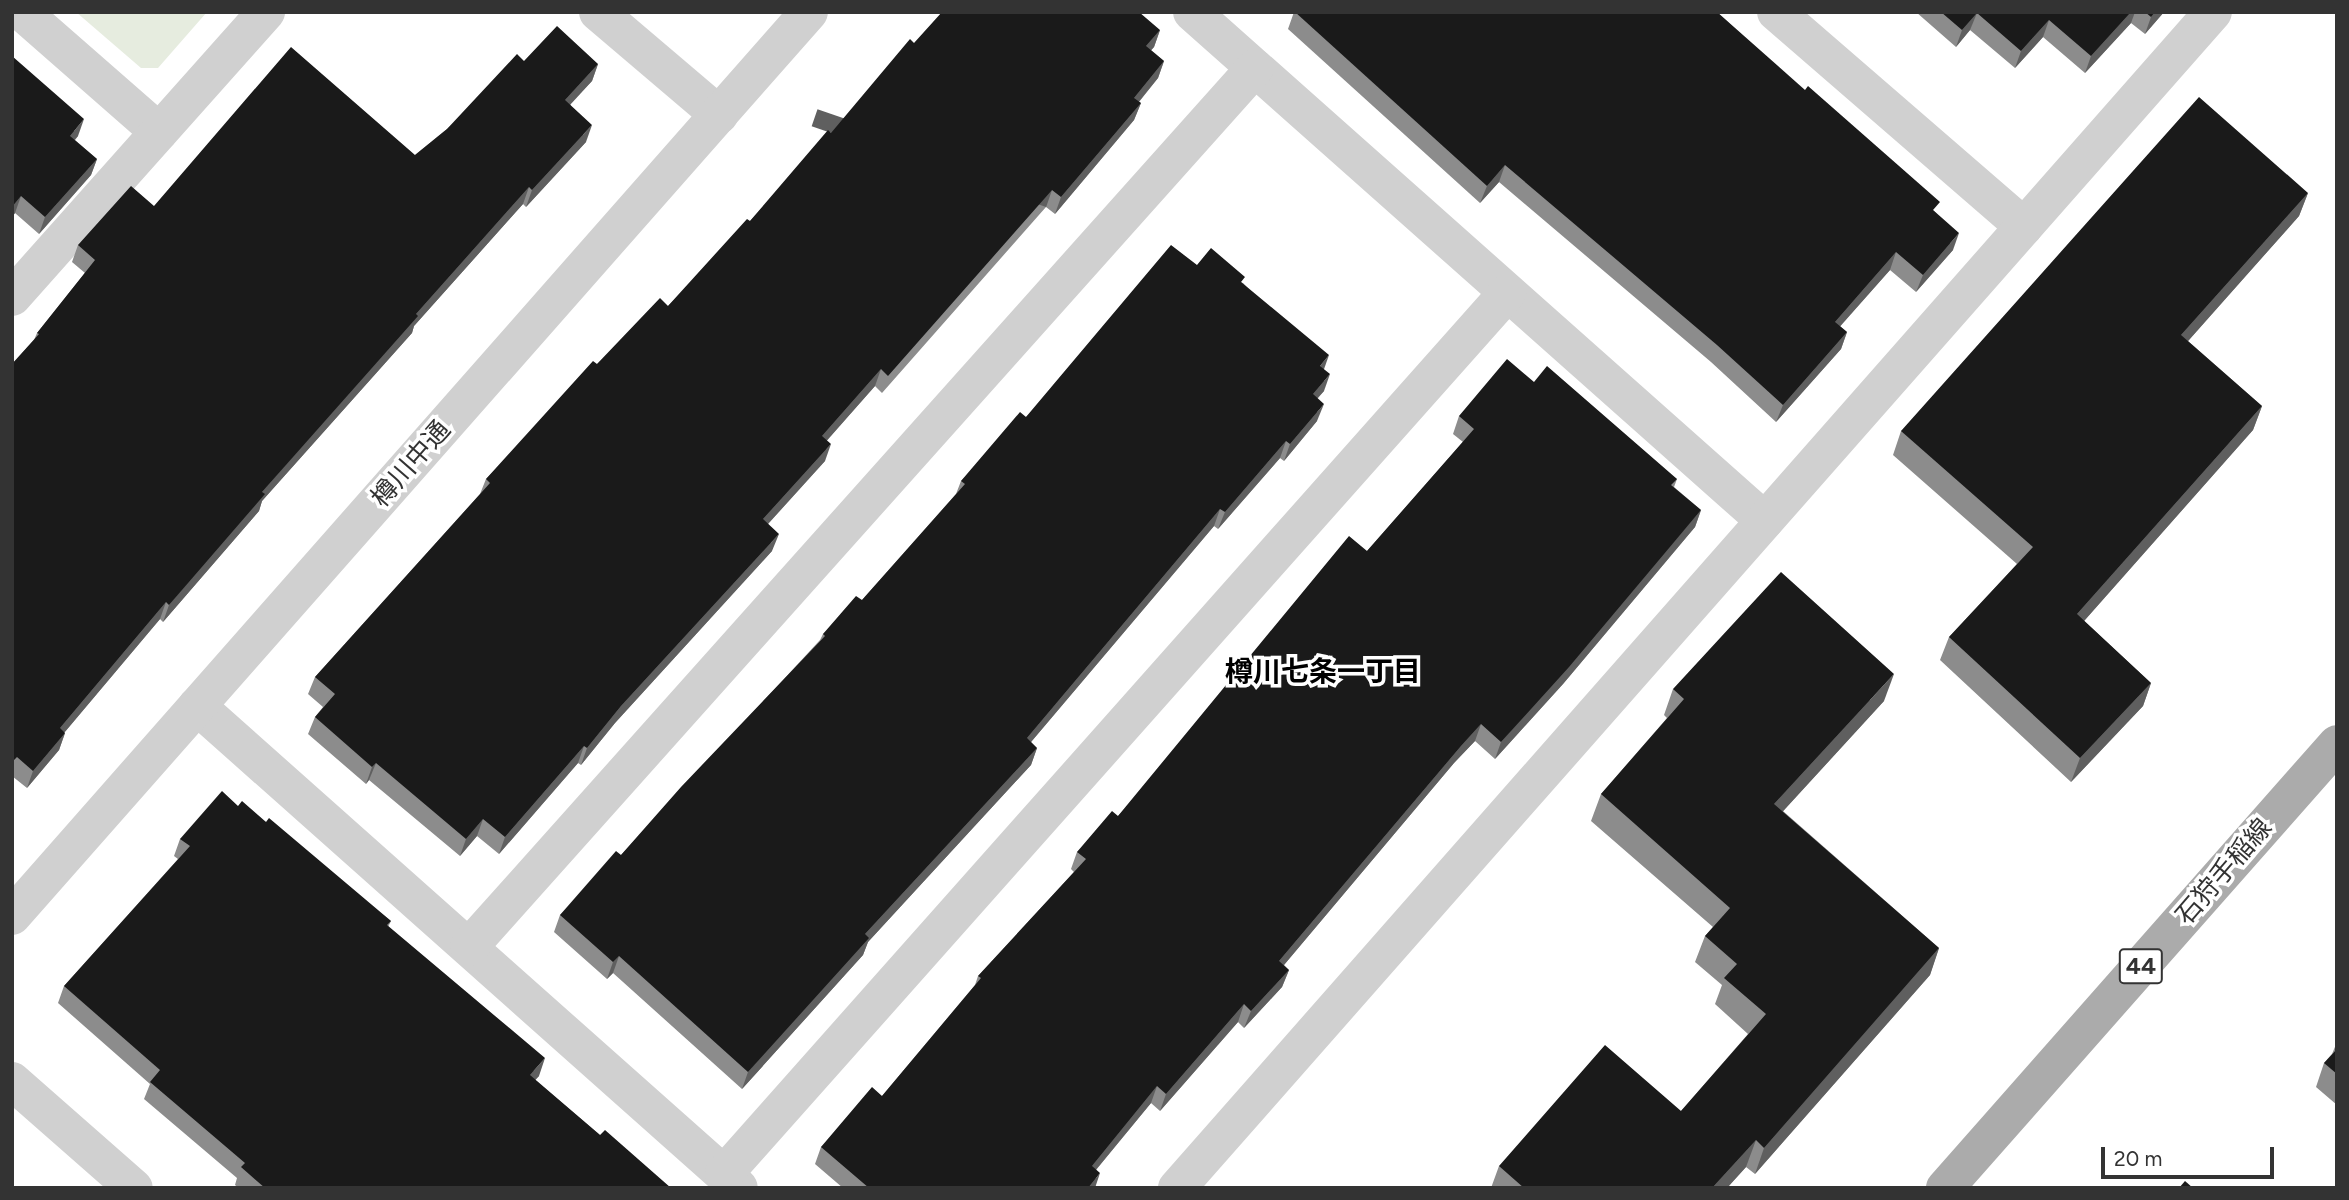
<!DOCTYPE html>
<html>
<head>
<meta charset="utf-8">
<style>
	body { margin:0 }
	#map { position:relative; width:2349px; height:1200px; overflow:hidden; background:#fff; font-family:Figtree,"Noto Sans JP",sans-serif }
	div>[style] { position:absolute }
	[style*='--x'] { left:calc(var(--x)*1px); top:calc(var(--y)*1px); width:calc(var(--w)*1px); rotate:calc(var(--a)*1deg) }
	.green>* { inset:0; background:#e6ecdf }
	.minor>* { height:38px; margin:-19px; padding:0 19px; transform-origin:19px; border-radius:19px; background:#d0d0d0 }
	.major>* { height:38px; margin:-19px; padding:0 19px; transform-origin:19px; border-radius:19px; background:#ababab }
	.wall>* { inset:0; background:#8c8c8c }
	.shaded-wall>* { inset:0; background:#5f5f5f; transform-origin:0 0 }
	.building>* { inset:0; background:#1a1a1a }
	span { translate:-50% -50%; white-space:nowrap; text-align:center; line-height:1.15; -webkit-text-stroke:7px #fff; paint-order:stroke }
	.shield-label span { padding:2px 5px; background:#fff; border:2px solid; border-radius:5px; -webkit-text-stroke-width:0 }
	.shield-label { font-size:24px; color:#333; font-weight:700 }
	.street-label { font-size:26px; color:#333 }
	.neighbourhood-label { font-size:28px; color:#000; font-weight:700 }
	.frame { position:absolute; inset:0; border:14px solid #333; pointer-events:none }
	.scale { position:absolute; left:2101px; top:1147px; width:173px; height:32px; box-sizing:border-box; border:4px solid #333; border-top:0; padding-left:9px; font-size:21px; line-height:24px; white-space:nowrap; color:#333; -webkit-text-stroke:5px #fff; paint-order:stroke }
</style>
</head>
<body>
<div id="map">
	<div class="green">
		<div style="clip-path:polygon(76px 12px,207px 12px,158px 68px,141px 68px)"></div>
	</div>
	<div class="minor">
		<div style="--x:22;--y:12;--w:182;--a:41.2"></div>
		<div style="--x:598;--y:12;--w:159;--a:40.4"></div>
		<div style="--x:1192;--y:12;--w:766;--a:41.61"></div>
		<div style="--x:1776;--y:12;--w:328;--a:40.9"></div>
		<div style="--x:12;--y:297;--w:382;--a:-48.3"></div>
		<div style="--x:197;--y:706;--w:725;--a:41.65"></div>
		<div style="--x:12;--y:916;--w:1205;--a:-48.6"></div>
		<div style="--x:469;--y:947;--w:1179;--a:-48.2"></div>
		<div style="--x:12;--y:1081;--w:162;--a:41.3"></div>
		<div style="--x:724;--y:1174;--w:1179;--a:-48.37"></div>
		<div style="--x:1177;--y:1188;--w:1567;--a:-48.62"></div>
	</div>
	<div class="major">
		<div style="--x:1945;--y:1188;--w:592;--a:-48.56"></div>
	</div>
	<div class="wall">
		<div style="clip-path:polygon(1294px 12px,1717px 12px,1936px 213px,1953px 250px,1916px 292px,1890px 270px,1840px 326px,1847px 332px,1841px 349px,1776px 422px,1711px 362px,1499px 182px,1480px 203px,1288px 29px)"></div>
		<div style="clip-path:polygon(1916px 12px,2164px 12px,2145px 34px,2131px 23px,2085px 73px,2043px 37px,2015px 68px,1970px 30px,1956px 47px)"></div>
		<div style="clip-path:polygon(1160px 30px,1154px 47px,1151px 50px,1164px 61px,1158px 78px,1139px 102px,1141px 103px,1134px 120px,1055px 214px,1046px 207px,882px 393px,875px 386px,827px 440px,825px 461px,768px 524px,772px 551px,615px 723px,581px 765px,578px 763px,499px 854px,477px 836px,460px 856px,369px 780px,366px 784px,308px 734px,315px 717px,323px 707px,308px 694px,315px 677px,480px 494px,486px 479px,597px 364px,668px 306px,750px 221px,914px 43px)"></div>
		<div style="clip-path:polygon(12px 56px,78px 136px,75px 140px,97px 159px,91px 175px,39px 234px,15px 213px,12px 217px)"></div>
		<div style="clip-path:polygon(524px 61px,598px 64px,592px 81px,570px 104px,586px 142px,526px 207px,523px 204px,414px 326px,412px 333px,262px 501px,259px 511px,163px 622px,160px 619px,64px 733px,65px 733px,59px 750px,27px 788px,12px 776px,12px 364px,34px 340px,37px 333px,85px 273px,72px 262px,78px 245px,154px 206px,415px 155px,447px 129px)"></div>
		<div style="clip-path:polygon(2308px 193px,2299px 216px,2188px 341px,2262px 406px,2253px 430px,2084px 621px,2151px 683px,2143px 706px,2071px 782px,1940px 660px,1949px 637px,2017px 564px,1893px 455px,1901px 431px)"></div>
		<div style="clip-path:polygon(1197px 265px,1243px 283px,1324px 370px,1324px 391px,1317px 399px,1317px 421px,1284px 461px,1280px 458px,1218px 529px,1214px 526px,1031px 742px,1037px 748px,1031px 765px,868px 942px,863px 955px,742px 1089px,613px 973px,607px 979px,554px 932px,560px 915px,621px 855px,820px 640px,823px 634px,862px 600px,956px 494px,961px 481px,1026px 417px)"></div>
		<div style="clip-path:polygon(1534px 382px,1677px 479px,1674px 487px,1701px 510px,1695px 527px,1563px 684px,1495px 759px,1475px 741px,1454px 763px,1284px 965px,1289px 970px,1282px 987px,1244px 1028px,1238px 1022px,1160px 1111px,1151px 1103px,1096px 1170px,1095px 1188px,843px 1188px,815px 1164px,821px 1147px,882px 1096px,975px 985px,978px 976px,1074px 872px,1071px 869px,1077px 852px,1118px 816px,1367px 551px,1463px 442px,1453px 434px,1459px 416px)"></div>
		<div style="clip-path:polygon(1673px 689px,1884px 701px,1783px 811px,1939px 948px,1930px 975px,1755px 1174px,1746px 1167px,1727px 1188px,1491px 1188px,1499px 1166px,1681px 1111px,1748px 1034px,1715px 1004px,1722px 985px,1695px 962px,1705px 936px,1713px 927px,1591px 821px,1601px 794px,1667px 718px,1664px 715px)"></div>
		<div style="clip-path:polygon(238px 806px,266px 822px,391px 921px,388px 927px,539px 1076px,535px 1080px,600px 1135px,671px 1188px,239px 1188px,235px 1185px,237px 1178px,144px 1099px,150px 1084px,58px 1003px,64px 986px,178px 859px,174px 856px,180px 839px)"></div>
		<div style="clip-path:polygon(2337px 1042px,2337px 1105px,2316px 1087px,2324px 1063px,2332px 1054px)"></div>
	</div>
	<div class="shaded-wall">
		<div style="clip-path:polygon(2131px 12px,2135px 12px,2131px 23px,2085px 73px,2091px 56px)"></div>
		<div style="clip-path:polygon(2155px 12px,2164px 12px,2145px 34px,2151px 17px)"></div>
		<div style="clip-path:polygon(1977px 13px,1970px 30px,1956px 47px,1962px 30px)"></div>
		<div style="clip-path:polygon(2049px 20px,2043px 37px,2015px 68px,2021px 51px)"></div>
		<div style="clip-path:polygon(1160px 30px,1154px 47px,1140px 63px,1146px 46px)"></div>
		<div style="clip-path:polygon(1164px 61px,1158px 78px,1128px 115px,1134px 98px)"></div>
		<div style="clip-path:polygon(598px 64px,592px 81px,559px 117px,565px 100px)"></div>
		<div style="clip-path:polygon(1141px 103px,1134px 120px,1055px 214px,1061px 197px)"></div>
		<div style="clip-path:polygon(84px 119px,78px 136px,64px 152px,70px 136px)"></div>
		<div style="clip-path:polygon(592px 125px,586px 142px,526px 207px,532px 190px)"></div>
		<div style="clip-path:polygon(97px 159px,91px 175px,39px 234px,45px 217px)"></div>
		<div style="clip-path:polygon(1505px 165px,1499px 182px,1480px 203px,1487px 186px)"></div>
		<div style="clip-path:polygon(529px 187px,523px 204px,414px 326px,412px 333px,262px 501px,259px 511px,163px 622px,169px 605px,262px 492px,416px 314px)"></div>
		<div style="left:1052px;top:190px;width:18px;height:248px;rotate:109deg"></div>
		<div style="clip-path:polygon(2308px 193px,2299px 216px,2173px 358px,2181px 335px)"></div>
		<div style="clip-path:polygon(21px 196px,15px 213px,12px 217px,12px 207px)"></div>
		<div style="clip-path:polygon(1959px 233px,1953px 250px,1916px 292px,1923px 275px)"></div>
		<div style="clip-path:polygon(1896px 252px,1890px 270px,1829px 339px,1835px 322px)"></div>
		<div style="clip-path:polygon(1847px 332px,1841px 349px,1776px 422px,1783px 405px)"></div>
		<div style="clip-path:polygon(1329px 355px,1323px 372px,1320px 366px)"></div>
		<div style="clip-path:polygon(881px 369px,875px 386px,816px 453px,822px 436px)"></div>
		<div style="clip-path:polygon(1330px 374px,1324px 391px,1306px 411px,1313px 394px)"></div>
		<div style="clip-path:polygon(1324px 404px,1317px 421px,1284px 461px,1290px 444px)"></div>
		<div style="clip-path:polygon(2262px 406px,2253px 430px,2069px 638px,2077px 614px)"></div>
		<div style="clip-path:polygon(1286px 441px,1280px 458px,1218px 529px,1225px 512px)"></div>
		<div style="clip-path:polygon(831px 444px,825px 461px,757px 536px,763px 519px)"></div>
		<div style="clip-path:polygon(1220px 509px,1214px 526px,1020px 755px,1027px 738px)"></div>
		<div style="clip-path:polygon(1701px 510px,1695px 527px,1563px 684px,1495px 759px,1501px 742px)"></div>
		<div style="clip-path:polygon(779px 534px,772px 551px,615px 723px,581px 765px,587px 748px,621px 706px)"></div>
		<div style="clip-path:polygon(166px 602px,160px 619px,53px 746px,60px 728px)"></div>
		<div style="clip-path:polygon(1894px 674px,1884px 701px,1765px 831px,1774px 804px)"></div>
		<div style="clip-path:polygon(2151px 683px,2143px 706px,2071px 782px,2080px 758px)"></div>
		<div style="clip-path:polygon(1481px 724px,1475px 741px,1454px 763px,1273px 978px,1279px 961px,1461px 746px)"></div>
		<div style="clip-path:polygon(65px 733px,59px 750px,27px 788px,33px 771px)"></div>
		<div style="clip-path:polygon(584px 746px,578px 763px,499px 854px,505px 837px)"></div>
		<div style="clip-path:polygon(1037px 748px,1031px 765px,868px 942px,863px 955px,742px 1089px,748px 1072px,865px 934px)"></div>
		<div style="clip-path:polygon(376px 763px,369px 780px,366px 784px,372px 767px)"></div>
		<div style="clip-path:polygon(483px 819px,477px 836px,460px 856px,466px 839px)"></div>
		<div style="clip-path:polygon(1939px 948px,1930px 975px,1755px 1174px,1764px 1148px)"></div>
		<div style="clip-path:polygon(619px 956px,613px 973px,607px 979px,613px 962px)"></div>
		<div style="clip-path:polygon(1289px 970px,1282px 987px,1244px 1028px,1251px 1011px)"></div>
		<div style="clip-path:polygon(1244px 1004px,1238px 1022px,1160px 1111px,1166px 1094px)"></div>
		<div style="clip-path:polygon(545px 1058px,539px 1076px,524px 1092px,530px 1075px)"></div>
		<div style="clip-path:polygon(1157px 1086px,1151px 1103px,1085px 1183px,1092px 1166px)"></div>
		<div style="clip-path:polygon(1756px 1140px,1746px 1167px,1727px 1188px,1712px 1188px)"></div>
		<div style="clip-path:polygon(1100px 1173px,1095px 1188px,1088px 1188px)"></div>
	</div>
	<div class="building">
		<div style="clip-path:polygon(942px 12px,1139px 12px,1160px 30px,1146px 46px,1164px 61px,1134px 98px,1141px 103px,1061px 197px,1052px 190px,888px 376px,881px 369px,822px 436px,831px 444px,763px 519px,779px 534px,621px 706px,587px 748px,584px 746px,505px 837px,483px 819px,466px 839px,376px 763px,372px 767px,315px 717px,335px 694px,315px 677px,490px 483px,486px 479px,593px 361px,597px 364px,660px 298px,668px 306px,747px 219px,750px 221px,828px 130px,831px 133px,910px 39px,914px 43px)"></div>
		<div style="clip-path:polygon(1295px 12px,1717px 12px,1805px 90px,1808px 86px,1940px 202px,1933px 210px,1959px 233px,1923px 275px,1896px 252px,1835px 322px,1847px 332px,1783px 405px,1717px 345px,1505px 165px,1487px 186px)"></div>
		<div style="clip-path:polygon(1941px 12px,2131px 12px,2091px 56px,2049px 20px,2021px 51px,1977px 13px,1962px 30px)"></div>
		<div style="clip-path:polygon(2145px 12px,2155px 12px,2151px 17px)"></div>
		<div style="clip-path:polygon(557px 26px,598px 64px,565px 100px,592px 125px,532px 190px,529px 187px,416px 314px,418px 316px,262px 492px,265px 494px,169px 605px,166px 602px,60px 728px,65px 733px,33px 771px,17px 757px,12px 762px,12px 364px,39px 334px,37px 333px,95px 260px,78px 245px,131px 186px,154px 206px,291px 47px,415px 155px,447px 129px,517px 54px,524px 61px)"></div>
		<div style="clip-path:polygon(12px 56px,84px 119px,70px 136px,97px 159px,45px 217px,21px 196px,12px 207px)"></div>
		<div style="clip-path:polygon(2199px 97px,2308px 193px,2181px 335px,2262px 406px,2077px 614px,2151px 683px,2080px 758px,1949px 637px,2033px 547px,1901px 431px)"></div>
		<div style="clip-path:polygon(1171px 245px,1197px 265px,1211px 248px,1245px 277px,1241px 282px,1329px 355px,1320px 366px,1330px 374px,1313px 394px,1324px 404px,1290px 444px,1286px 441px,1225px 512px,1220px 509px,1027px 738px,1037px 748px,865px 934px,869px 938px,748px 1072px,619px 956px,613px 962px,560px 915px,616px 851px,621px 855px,681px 787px,825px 636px,823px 634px,856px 596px,862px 600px,965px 484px,961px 481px,1020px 412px,1026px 417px)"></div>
		<div style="clip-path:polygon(1507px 359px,1534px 382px,1547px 366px,1677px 479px,1671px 485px,1701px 510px,1569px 667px,1501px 742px,1481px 724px,1461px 746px,1279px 961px,1289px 970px,1251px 1011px,1244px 1004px,1166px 1094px,1157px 1086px,1092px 1166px,1100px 1173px,1088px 1188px,869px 1188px,821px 1147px,872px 1087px,882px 1096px,981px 978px,978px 976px,1086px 859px,1077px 852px,1112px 811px,1118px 816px,1349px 536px,1367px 551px,1474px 429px,1459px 416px)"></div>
		<div style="clip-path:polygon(1781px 572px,1894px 674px,1774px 804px,1939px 948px,1764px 1148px,1756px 1140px,1712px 1188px,1524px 1188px,1499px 1166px,1605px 1045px,1681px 1111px,1766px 1014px,1724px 978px,1737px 964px,1705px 936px,1730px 908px,1601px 794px,1684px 699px,1673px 689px)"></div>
		<div style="clip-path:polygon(222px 791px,238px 806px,242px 801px,266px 822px,269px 818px,391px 921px,387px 925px,545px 1058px,530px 1075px,600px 1135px,605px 1130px,671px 1188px,265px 1188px,241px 1167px,245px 1163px,150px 1082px,160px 1070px,64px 986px,190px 846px,180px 839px)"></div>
		<div style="clip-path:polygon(2337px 1049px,2337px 1074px,2324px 1063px)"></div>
		<div style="clip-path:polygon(2185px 1181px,2193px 1188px,2179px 1188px)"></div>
	</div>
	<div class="shield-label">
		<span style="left:2141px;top:966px">44</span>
	</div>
	<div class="street-label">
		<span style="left:411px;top:464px;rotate:-49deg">樽川中通</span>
		<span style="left:2224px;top:872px;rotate:-49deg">石狩手稲線</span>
	</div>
	<div class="neighbourhood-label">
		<span style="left:1323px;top:671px">樽川七条一丁目</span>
	</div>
	<div class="frame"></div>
	<div class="scale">20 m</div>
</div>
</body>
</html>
